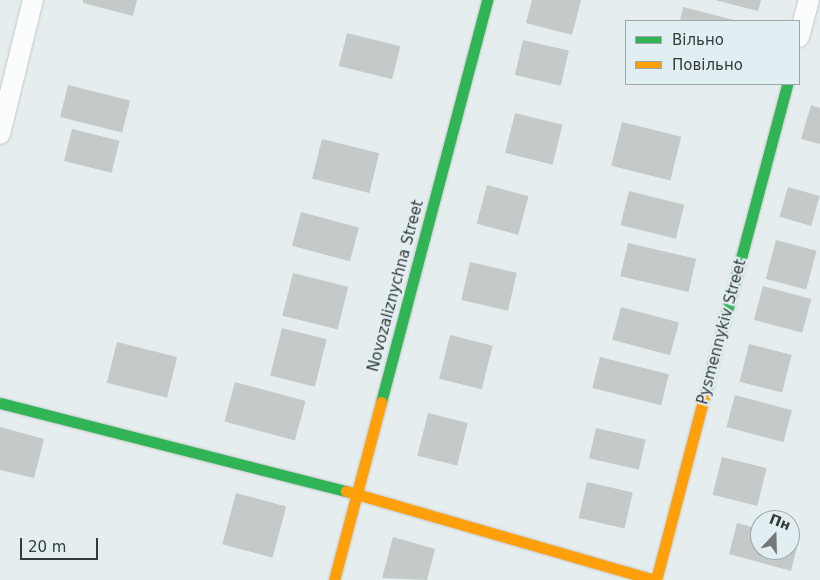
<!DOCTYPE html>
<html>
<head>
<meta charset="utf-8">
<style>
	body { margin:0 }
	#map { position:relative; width:820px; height:580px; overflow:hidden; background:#e6edee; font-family:"DejaVu Sans",sans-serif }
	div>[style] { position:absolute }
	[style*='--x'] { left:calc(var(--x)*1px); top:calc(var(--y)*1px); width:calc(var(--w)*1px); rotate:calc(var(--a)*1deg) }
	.building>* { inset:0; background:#c4caca; transform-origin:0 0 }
	.roads { filter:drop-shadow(0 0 1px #c3c8c9) drop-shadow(0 0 1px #c3c8c9) }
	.street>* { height:20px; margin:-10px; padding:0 10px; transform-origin:10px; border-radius:10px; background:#fbfcfc }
	.fast>* { height:11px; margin:-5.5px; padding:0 5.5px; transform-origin:5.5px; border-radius:5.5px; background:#30b455 }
	.slow>* { height:11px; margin:-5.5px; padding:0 5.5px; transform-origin:5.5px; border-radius:5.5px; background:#ff9f0a }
	span { translate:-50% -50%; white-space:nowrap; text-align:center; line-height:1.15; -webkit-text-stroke:4.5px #e2eff2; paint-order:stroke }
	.street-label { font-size:15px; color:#353a3b }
	.legend { position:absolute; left:625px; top:20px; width:175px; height:65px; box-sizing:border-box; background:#e2eff2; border:1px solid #9da7a9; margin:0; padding:6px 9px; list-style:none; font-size:15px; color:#353a3b }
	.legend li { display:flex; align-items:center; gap:10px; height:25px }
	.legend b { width:25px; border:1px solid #9da7a9 }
	.north { position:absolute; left:750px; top:510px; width:50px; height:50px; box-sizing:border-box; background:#e2eff2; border:1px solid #9da7a9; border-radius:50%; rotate:21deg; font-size:14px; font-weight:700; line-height:20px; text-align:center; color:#353a3b }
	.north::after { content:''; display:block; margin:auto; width:18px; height:22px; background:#73797a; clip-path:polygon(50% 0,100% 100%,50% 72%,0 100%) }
	.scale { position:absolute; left:20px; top:538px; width:78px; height:22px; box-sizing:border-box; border:2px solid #353a3b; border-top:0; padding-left:6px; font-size:15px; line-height:18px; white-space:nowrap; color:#353a3b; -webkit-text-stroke:4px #e2eff2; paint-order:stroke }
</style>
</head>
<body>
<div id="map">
	<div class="building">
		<div style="clip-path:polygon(83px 0,137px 0,133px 16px,83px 3px)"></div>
		<div style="clip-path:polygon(532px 0,581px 0,572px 35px,526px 23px)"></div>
		<div style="clip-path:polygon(715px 0,761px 0,758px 11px)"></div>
		<div style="clip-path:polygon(683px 7px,738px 21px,680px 21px)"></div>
		<div style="left:347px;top:33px;width:55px;height:34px;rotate:14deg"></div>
		<div style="left:523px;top:40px;width:47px;height:36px;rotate:13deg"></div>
		<div style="left:68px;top:85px;width:64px;height:33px;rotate:14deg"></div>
		<div style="clip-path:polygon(811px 105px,820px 108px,820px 144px,801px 139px)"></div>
		<div style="left:515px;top:113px;width:49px;height:41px;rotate:14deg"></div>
		<div style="left:622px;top:122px;width:61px;height:45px;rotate:14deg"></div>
		<div style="left:72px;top:129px;width:49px;height:33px;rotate:14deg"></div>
		<div style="left:322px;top:139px;width:59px;height:41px;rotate:14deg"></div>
		<div style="left:487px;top:185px;width:43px;height:40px;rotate:15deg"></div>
		<div style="left:788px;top:187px;width:33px;height:31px;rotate:16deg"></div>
		<div style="left:629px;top:191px;width:57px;height:35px;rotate:14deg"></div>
		<div style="left:301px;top:212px;width:60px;height:35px;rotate:15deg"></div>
		<div style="left:776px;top:240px;width:42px;height:40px;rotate:15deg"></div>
		<div style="left:628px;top:243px;width:70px;height:34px;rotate:13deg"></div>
		<div style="left:470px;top:262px;width:48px;height:39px;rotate:13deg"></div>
		<div style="left:293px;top:273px;width:57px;height:44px;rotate:14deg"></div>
		<div style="left:763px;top:286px;width:50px;height:35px;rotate:15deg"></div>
		<div style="left:621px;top:307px;width:60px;height:34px;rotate:15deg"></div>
		<div style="left:282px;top:328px;width:46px;height:49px;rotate:14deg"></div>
		<div style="left:450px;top:335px;width:44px;height:45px;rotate:14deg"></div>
		<div style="left:117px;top:342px;width:62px;height:42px;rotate:14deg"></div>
		<div style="left:749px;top:344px;width:44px;height:39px;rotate:14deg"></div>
		<div style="left:600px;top:357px;width:71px;height:32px;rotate:14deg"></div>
		<div style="left:235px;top:382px;width:73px;height:41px;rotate:15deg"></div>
		<div style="left:735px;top:395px;width:59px;height:33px;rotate:15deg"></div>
		<div style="left:428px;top:413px;width:41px;height:44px;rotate:14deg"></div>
		<div style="clip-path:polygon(0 427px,44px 439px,34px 478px,0 470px)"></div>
		<div style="left:596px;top:428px;width:51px;height:31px;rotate:13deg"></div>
		<div style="left:722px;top:457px;width:46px;height:39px;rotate:14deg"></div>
		<div style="left:587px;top:482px;width:47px;height:37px;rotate:13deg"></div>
		<div style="left:236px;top:493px;width:52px;height:53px;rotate:15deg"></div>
		<div style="clip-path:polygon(737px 523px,760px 529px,760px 550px,790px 550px,790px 537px,799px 539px,791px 571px,729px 554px)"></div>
		<div style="clip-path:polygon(393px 537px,435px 549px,427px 580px,382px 578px)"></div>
	</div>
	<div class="roads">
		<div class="street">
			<div style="--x:799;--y:37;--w:38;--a:-75"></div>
			<div style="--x:0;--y:134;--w:138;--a:-76.2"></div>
		</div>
		<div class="fast">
			<div style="--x:704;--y:397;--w:324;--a:-75.1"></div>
			<div style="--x:381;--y:402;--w:416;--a:-75.2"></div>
			<div style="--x:0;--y:403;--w:357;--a:14.3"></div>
		</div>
		<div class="slow">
			<div style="--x:346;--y:491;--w:322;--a:16.1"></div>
			<div style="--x:334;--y:580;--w:184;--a:-75.2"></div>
			<div style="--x:656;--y:580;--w:189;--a:-75.3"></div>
		</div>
	</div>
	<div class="street-label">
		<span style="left:396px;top:286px;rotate:-75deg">Novozaliznychna Street</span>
		<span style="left:722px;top:332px;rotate:-75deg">Pysmennykiv Street</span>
	</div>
	<ul class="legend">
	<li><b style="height:6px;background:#30b455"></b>Вільно</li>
	<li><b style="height:6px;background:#ff9f0a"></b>Повільно</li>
	</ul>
	<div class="north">Пн</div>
	<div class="scale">20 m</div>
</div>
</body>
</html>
